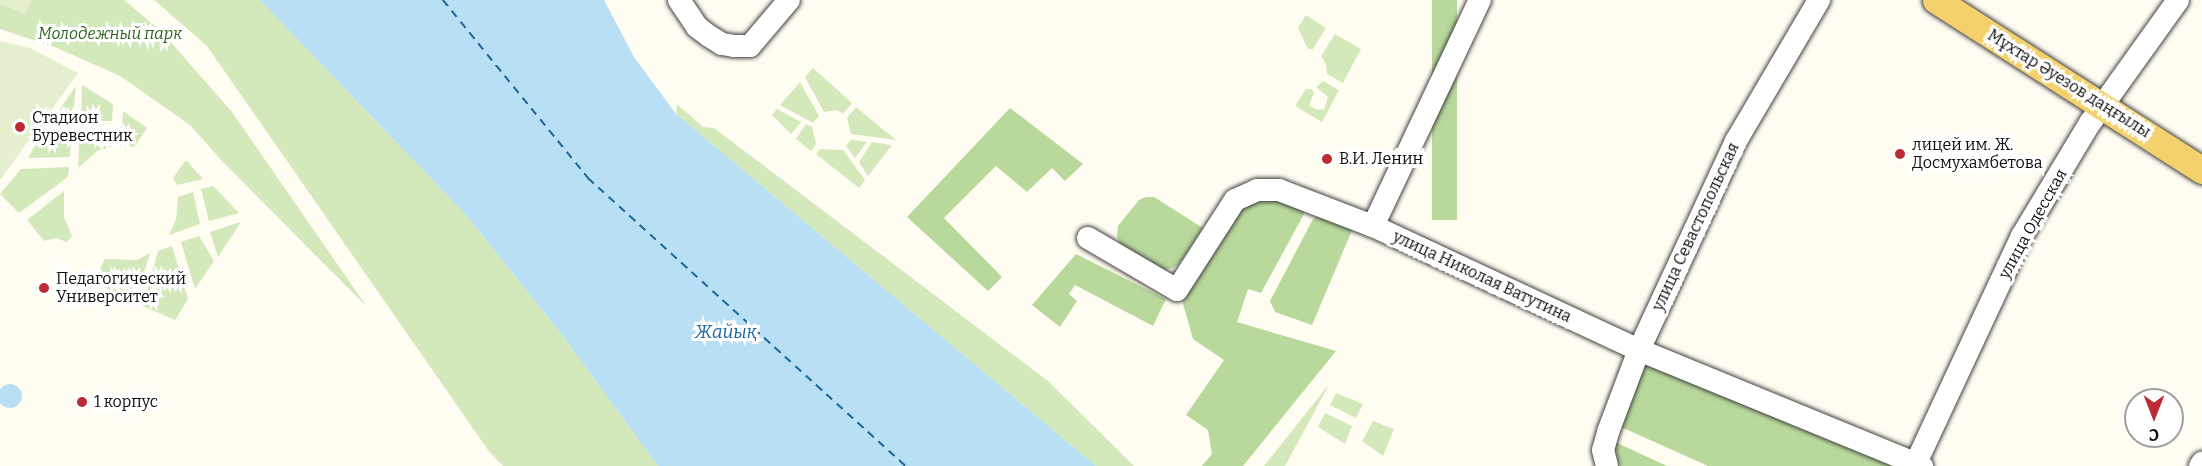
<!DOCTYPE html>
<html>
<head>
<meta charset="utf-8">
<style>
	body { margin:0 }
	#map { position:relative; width:2202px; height:466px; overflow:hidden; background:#fffcf1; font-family:Bitter,serif }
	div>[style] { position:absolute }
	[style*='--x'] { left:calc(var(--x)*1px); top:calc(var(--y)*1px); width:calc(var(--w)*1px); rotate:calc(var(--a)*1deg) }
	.green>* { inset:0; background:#d4e9bb }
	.forest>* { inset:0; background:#b8d99b; transform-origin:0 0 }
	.pitch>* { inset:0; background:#e4f0cd }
	.water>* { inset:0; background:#b8dff4 }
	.round { border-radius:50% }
	.ferry>* { height:1.5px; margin-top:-0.75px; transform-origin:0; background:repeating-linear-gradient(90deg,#1b679e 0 8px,transparent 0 14px) }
	.roads { filter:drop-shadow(0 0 2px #424242) drop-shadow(0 0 2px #424242) }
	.minor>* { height:22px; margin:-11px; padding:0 11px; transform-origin:11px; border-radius:11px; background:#fff }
	.major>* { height:27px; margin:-13.5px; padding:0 13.5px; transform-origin:13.5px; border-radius:13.5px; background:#f4d16c }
	.dots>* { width:16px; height:16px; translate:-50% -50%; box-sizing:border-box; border:3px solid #fff; border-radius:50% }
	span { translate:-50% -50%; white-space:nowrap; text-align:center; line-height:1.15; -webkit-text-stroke:6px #fff; paint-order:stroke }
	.park-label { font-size:16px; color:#306520; font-style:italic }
	.street-label { font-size:16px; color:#0f0f0f }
	.poi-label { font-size:16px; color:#0f0f0f }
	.left { translate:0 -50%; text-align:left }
	.water-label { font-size:18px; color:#1b679e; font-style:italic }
	.north { position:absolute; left:2124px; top:388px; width:60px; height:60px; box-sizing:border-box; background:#fff; border:2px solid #9f9f9f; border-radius:50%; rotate:180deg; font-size:16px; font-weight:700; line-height:24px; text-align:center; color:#0f0f0f }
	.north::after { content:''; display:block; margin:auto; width:21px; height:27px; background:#bc2a34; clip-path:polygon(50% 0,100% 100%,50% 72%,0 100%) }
</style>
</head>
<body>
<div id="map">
	<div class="green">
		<div style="clip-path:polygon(0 0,124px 0,160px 30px,232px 112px,367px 307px,222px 161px,190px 125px,120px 76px,57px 48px,0 29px)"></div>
		<div style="clip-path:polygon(154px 0,260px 0,466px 215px,562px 335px,658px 466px,503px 466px,488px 450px,207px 46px)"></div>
		<div style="clip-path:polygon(1306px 15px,1326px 28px,1313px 49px,1308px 49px,1298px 28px)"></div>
		<div style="clip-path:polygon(1335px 34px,1361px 49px,1343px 83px,1327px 74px,1326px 64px,1321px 56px)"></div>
		<div style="clip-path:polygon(813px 68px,852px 103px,843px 114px,837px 110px,824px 112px,805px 77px)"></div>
		<div style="clip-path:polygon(1323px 81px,1339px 90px,1322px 122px,1295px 106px,1306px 89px,1312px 89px,1314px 93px,1309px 105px,1315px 109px,1324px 110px,1328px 97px,1316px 87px)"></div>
		<div style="clip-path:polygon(800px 82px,819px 116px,813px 123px,780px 105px)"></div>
		<div style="clip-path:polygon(82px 85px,113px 104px,112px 121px,81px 121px)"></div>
		<div style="clip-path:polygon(76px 86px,72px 124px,50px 123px)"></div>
		<div style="clip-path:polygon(677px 104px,703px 127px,714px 128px,1048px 381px,1134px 466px,1096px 466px,676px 114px)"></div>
		<div style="clip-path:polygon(856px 107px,896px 140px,851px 134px,847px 118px)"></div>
		<div style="clip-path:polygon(777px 109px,801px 122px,791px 134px,772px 115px)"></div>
		<div style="clip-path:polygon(123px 111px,147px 128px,134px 147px,120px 145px)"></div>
		<div style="clip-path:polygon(806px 124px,812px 127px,816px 144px,811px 151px,796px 139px)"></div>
		<div style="clip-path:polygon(44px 130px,71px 133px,70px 157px,28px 158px)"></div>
		<div style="clip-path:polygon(80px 130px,112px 131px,111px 147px,97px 151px,78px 168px)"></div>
		<div style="clip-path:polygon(851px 140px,867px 142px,855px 158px,846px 146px)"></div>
		<div style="clip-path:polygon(872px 142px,892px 145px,868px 176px,859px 162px)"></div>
		<div style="clip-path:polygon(820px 149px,843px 150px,865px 180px,859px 188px,816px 154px)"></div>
		<div style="clip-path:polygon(186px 160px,203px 179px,177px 185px,173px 178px)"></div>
		<div style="clip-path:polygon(69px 167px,68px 177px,19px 213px,0 194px,21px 169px)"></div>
		<div style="clip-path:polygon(213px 186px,239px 213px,209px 221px,201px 189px)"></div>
		<div style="clip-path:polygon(64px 191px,64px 217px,72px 236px,67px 242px,56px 238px,44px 241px,27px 220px)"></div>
		<div style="clip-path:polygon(193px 192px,200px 224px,169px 235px,176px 220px,178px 197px)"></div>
		<div style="clip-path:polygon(241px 222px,218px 257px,210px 232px)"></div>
		<div style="clip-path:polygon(199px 236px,214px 261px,195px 289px,181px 242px)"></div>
		<div style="clip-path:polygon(172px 246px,188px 299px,175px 320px,143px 306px,158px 251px)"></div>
		<div style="clip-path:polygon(150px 253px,135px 303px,107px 289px,108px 282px,100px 268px,105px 259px,137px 260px)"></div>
		<div style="clip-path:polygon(1330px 383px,1285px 466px,1264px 466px)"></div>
		<div style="clip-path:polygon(1336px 393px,1363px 404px,1356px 418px,1330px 405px)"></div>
		<div style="clip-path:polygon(1325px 413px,1352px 426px,1345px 444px,1318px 427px)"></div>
		<div style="clip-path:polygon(1373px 421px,1394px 429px,1383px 456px,1362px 441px)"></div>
	</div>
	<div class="forest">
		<div style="left:1432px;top:0;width:25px;height:220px"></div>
		<div style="clip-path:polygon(1010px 108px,1083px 164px,1065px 181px,1052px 168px,1027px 192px,996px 166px,944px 218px,1002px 277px,988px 291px,907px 217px)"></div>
		<div style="clip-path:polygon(1146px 197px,1154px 197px,1203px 228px,1179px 264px,1173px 268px,1165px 270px,1120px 244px,1117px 236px,1118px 226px,1139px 200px)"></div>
		<div style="clip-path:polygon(1275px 197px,1304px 208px,1304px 214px,1261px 293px,1248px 289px,1237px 322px,1336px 351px,1243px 466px,1202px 466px,1212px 454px,1208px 430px,1186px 415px,1224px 360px,1193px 339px,1182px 300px,1237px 210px,1249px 200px)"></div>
		<div style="clip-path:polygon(1318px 216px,1353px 228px,1312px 325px,1275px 312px,1270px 301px,1313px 219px)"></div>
		<div style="clip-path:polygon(1076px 254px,1166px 299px,1153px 326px,1075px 285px,1069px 294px,1077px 301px,1060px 327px,1032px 305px)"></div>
		<div style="clip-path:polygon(1647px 360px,1903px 466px,1708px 466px,1621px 427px)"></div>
		<div style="clip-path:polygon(1613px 441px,1667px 466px,1620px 466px)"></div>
	</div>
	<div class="pitch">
		<div style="clip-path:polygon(0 0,32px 0,25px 14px,0 4px)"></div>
		<div style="clip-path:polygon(0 41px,30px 48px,78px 73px,0 180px)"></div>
	</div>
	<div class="water">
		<div style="clip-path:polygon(260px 0,604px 0,634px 57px,676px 114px,1096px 466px,658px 466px,562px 335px,466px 215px)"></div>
		<div class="round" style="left:-2px;top:384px;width:24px;height:24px"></div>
	</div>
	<div class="ferry">
		<div style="--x:443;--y:0;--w:230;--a:50.8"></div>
		<div style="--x:588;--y:178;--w:429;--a:42.2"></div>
	</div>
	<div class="roads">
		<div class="minor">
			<div style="--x:679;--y:0;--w:32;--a:56"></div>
			<div style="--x:697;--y:27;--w:15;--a:37"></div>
			<div style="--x:709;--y:36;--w:15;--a:32"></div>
			<div style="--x:722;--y:44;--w:12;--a:9"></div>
			<div style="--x:734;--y:46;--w:16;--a:0"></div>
			<div style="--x:750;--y:46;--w:60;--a:-49.7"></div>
			<div style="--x:1373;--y:226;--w:250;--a:-64.7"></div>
			<div style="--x:1088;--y:238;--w:103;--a:30.3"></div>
			<div style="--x:1177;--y:290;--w:107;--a:-57.2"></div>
			<div style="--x:1235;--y:200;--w:24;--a:-24"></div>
			<div style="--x:1257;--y:190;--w:22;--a:0"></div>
			<div style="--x:1279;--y:190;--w:101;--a:21"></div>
			<div style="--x:1373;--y:226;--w:293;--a:25"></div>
			<div style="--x:1639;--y:350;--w:306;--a:22.3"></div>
			<div style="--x:1916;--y:463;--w:251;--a:-65"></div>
			<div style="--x:2022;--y:236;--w:132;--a:-59"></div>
			<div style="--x:2090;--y:123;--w:151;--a:-54.4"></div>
			<div style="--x:1607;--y:466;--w:16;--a:-104"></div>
			<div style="--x:1603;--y:450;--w:19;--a:-74"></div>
			<div style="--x:1608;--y:432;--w:88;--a:-69.3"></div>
			<div style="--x:1639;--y:350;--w:230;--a:-65.1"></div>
			<div style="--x:1736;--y:141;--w:164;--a:-59.5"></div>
			<div style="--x:2200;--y:466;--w:4;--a:-56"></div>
		</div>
		<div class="major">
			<div style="--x:1936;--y:0;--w:316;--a:32.6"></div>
		</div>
	</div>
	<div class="dots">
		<div style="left:20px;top:127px;background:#bc2a34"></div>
		<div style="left:1900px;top:154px;background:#bc2a34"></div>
		<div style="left:1327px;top:159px;background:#bc2a34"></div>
		<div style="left:44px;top:288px;background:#bc2a34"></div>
		<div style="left:82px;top:402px;background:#bc2a34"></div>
	</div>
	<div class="park-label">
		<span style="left:110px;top:34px">Молодежный парк</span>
	</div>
	<div class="street-label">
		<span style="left:2069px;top:84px;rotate:32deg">Мұхтар Әуезов даңғылы</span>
		<span style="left:2033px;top:224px;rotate:-61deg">улица Одесская</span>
		<span style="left:1696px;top:227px;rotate:-65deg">улица Севастопольская</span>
		<span style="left:1482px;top:277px;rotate:25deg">улица Николая Ватутина</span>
	</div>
	<div class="poi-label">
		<span class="left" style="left:32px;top:127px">Стадион<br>Буревестник</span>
		<span class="left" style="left:1912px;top:154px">лицей им. Ж.<br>Досмухамбетова</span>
		<span class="left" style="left:1339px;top:159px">В.И. Ленин</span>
		<span class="left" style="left:56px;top:288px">Педагогический<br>Университет</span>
		<span class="left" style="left:94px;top:402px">1 корпус</span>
	</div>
	<div class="water-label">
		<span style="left:726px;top:332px">Жайық</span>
	</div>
	<div class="north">С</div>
</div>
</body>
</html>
